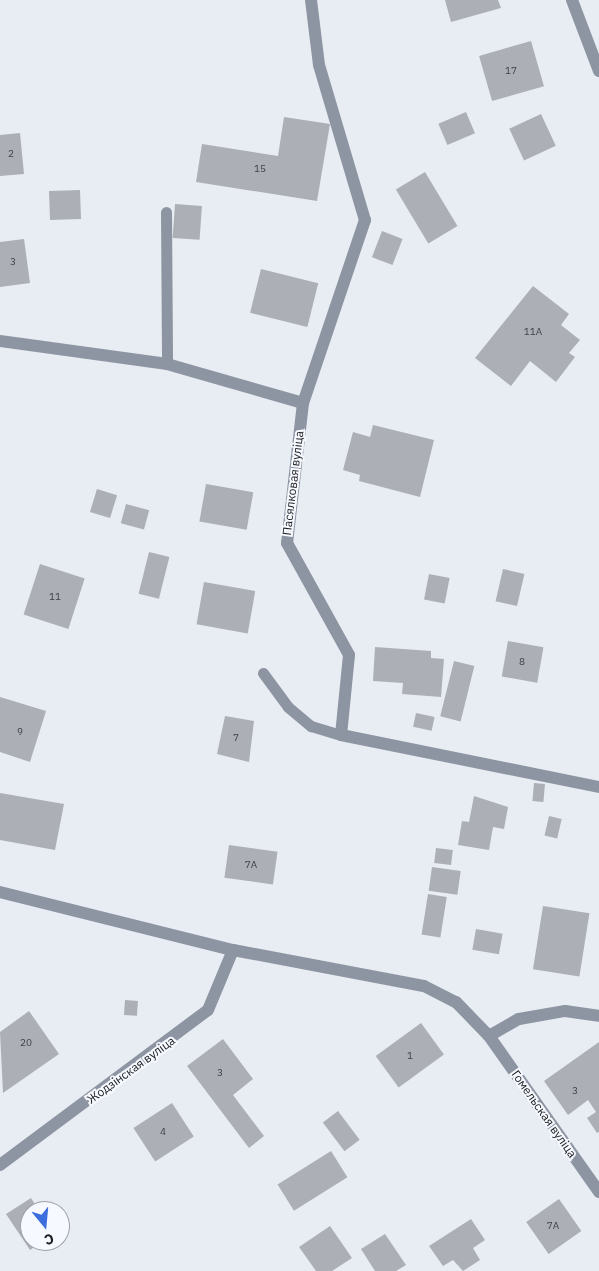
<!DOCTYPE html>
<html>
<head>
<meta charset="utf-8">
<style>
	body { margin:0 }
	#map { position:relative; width:599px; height:1271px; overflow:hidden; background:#e8ecf3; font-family:"IBM Plex Sans",sans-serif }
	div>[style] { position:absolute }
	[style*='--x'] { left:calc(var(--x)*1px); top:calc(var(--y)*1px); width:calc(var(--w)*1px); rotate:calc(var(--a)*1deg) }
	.building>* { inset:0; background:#acafb6; transform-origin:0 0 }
	.lane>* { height:11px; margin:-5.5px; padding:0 5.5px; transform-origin:5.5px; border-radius:5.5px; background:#8e95a2 }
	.street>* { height:12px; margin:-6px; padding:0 6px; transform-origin:6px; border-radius:6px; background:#8e95a2 }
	span { translate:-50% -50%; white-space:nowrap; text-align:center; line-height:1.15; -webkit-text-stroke:4px #f6f9ff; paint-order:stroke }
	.number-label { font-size:10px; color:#3f4144 }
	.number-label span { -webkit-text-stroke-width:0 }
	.street-label { font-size:12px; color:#1b1c1e }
	.north { position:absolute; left:20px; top:1201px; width:50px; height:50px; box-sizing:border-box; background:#f6f9ff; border:1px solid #9ea1a5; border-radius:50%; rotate:163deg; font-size:14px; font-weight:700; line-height:20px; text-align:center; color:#1b1c1e }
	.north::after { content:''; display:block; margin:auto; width:18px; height:22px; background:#3d6ede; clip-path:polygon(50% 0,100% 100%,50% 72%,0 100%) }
</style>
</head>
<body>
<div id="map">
	<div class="building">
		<div style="clip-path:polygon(445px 0,498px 0,501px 8px,451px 22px)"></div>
		<div style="left:531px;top:41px;width:47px;height:54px;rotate:74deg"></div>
		<div style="left:466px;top:112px;width:23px;height:30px;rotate:67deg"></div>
		<div style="left:541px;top:114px;width:35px;height:35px;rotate:65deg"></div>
		<div style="clip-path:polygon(284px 117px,330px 124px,317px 201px,196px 182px,202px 144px,278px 156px)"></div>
		<div style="clip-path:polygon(20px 133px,24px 174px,0 176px,0 135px)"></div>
		<div style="left:425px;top:172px;width:63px;height:34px;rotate:59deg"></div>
		<div style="left:80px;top:190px;width:29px;height:31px;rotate:88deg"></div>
		<div style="left:175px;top:204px;width:27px;height:34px;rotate:4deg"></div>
		<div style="left:382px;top:231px;width:22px;height:28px;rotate:21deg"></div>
		<div style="clip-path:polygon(24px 239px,30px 283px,0 287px,0 242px)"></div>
		<div style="left:261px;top:269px;width:59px;height:45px;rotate:14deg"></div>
		<div style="clip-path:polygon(533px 286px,569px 314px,561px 325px,580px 340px,569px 353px,575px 357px,556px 382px,530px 361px,511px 386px,475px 358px)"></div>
		<div style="clip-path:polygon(373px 425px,434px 440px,420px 497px,359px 481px,360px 475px,343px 470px,353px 432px,370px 437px)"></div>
		<div style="left:206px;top:484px;width:48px;height:38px;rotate:10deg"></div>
		<div style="left:97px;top:489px;width:21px;height:24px;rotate:17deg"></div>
		<div style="left:126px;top:504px;width:24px;height:20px;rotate:15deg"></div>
		<div style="left:149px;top:552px;width:21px;height:43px;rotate:14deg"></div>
		<div style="left:40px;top:564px;width:47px;height:53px;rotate:18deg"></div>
		<div style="left:503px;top:569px;width:22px;height:33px;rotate:13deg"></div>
		<div style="left:429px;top:574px;width:21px;height:26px;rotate:11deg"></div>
		<div style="left:204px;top:582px;width:52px;height:43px;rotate:10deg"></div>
		<div style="left:508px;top:641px;width:36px;height:36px;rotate:10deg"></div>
		<div style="clip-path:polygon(375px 647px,431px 651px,431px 658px,444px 659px,441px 697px,402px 694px,403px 683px,373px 681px)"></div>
		<div style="left:454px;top:661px;width:21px;height:57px;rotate:14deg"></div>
		<div style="clip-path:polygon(0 697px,46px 711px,30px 762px,0 752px)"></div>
		<div style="left:416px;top:713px;width:19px;height:14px;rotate:12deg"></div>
		<div style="clip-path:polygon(225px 716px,254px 721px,249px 762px,217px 754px)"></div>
		<div style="left:534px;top:783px;width:11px;height:18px;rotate:5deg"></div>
		<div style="clip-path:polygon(0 793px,64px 804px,55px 850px,0 840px)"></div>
		<div style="clip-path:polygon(474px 796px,508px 807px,504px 829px,493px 827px,489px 850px,458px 845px,462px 821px,469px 822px)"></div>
		<div style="left:549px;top:816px;width:13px;height:20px;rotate:13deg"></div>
		<div style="left:229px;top:845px;width:49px;height:33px;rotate:8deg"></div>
		<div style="left:436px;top:848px;width:17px;height:15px;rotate:7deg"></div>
		<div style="left:432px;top:867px;width:29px;height:24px;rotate:8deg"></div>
		<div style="left:428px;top:894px;width:19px;height:41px;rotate:9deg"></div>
		<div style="left:543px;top:906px;width:47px;height:64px;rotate:9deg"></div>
		<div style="left:476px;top:929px;width:27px;height:21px;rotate:10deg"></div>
		<div style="left:125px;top:1000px;width:13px;height:15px;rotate:4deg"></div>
		<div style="clip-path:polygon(29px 1011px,59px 1054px,3px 1093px,0 1032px)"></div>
		<div style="left:421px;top:1023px;width:39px;height:56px;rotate:54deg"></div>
		<div style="clip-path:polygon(223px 1039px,253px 1079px,233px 1095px,264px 1136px,249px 1148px,187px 1066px)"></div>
		<div style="clip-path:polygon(599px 1042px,599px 1132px,597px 1133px,587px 1118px,596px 1112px,588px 1100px,568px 1115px,544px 1081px)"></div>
		<div style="left:172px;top:1103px;width:40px;height:46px;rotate:57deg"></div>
		<div style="left:338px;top:1111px;width:36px;height:19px;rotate:53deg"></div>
		<div style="left:331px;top:1151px;width:31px;height:63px;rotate:58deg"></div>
		<div style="clip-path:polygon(31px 1198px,39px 1211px,30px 1211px,30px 1241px,43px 1241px,30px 1250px,6px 1214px)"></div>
		<div style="left:559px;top:1199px;width:39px;height:40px;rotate:55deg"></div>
		<div style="clip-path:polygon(471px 1219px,485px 1240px,473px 1248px,480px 1260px,463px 1271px,453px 1260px,443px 1266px,429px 1246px)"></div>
		<div style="clip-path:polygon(330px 1226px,352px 1258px,332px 1271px,316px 1271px,299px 1247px)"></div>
		<div style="clip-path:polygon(385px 1234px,406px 1265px,396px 1271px,375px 1271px,361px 1249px)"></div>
	</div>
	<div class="lane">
		<div style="--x:166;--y:212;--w:152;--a:89.6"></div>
		<div style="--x:263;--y:673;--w:42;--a:53.7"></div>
		<div style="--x:288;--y:707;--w:30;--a:40"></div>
		<div style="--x:311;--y:726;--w:31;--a:17"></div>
	</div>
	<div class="street">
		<div style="--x:311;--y:0;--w:65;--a:83"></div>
		<div style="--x:319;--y:65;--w:162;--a:73.5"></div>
		<div style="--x:365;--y:220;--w:193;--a:108.7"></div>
		<div style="--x:303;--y:403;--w:141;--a:96.5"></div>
		<div style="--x:287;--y:543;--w:128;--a:61"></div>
		<div style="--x:349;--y:655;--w:80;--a:95.7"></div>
		<div style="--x:341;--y:735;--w:263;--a:11.4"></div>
		<div style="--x:572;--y:0;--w:76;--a:69.2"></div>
		<div style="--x:0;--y:341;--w:169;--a:7.8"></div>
		<div style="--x:167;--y:364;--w:141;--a:16"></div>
		<div style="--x:0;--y:892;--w:240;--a:14"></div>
		<div style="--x:233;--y:950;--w:194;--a:10.7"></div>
		<div style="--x:424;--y:986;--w:36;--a:27"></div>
		<div style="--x:456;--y:1002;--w:47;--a:45.9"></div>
		<div style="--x:489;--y:1036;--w:191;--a:54.8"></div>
		<div style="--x:489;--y:1036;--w:34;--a:-30"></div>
		<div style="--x:519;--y:1019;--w:47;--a:-9.9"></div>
		<div style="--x:565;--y:1011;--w:34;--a:8"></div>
		<div style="--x:0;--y:1165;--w:259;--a:-36.7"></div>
		<div style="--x:208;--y:1010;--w:65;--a:-67.4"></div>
	</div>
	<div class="number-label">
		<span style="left:511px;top:71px">17</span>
		<span style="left:11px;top:154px">2</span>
		<span style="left:260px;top:169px">15</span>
		<span style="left:13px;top:262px">3</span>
		<span style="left:533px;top:332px">11А</span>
		<span style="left:55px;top:597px">11</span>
		<span style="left:522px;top:662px">8</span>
		<span style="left:20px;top:732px">9</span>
		<span style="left:236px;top:738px">7</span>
		<span style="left:251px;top:865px">7А</span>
		<span style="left:26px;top:1043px">20</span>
		<span style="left:410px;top:1056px">1</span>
		<span style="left:220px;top:1073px">3</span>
		<span style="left:575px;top:1091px">3</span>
		<span style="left:163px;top:1132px">4</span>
		<span style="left:553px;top:1226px">7А</span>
	</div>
	<div class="street-label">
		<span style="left:293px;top:483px;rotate:-83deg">Пасялковая вуліца</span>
		<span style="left:131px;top:1070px;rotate:-36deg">Жодзінская вуліца</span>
		<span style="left:544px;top:1114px;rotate:55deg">Гомельская вуліца</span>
	</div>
	<div class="north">С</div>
</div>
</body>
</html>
